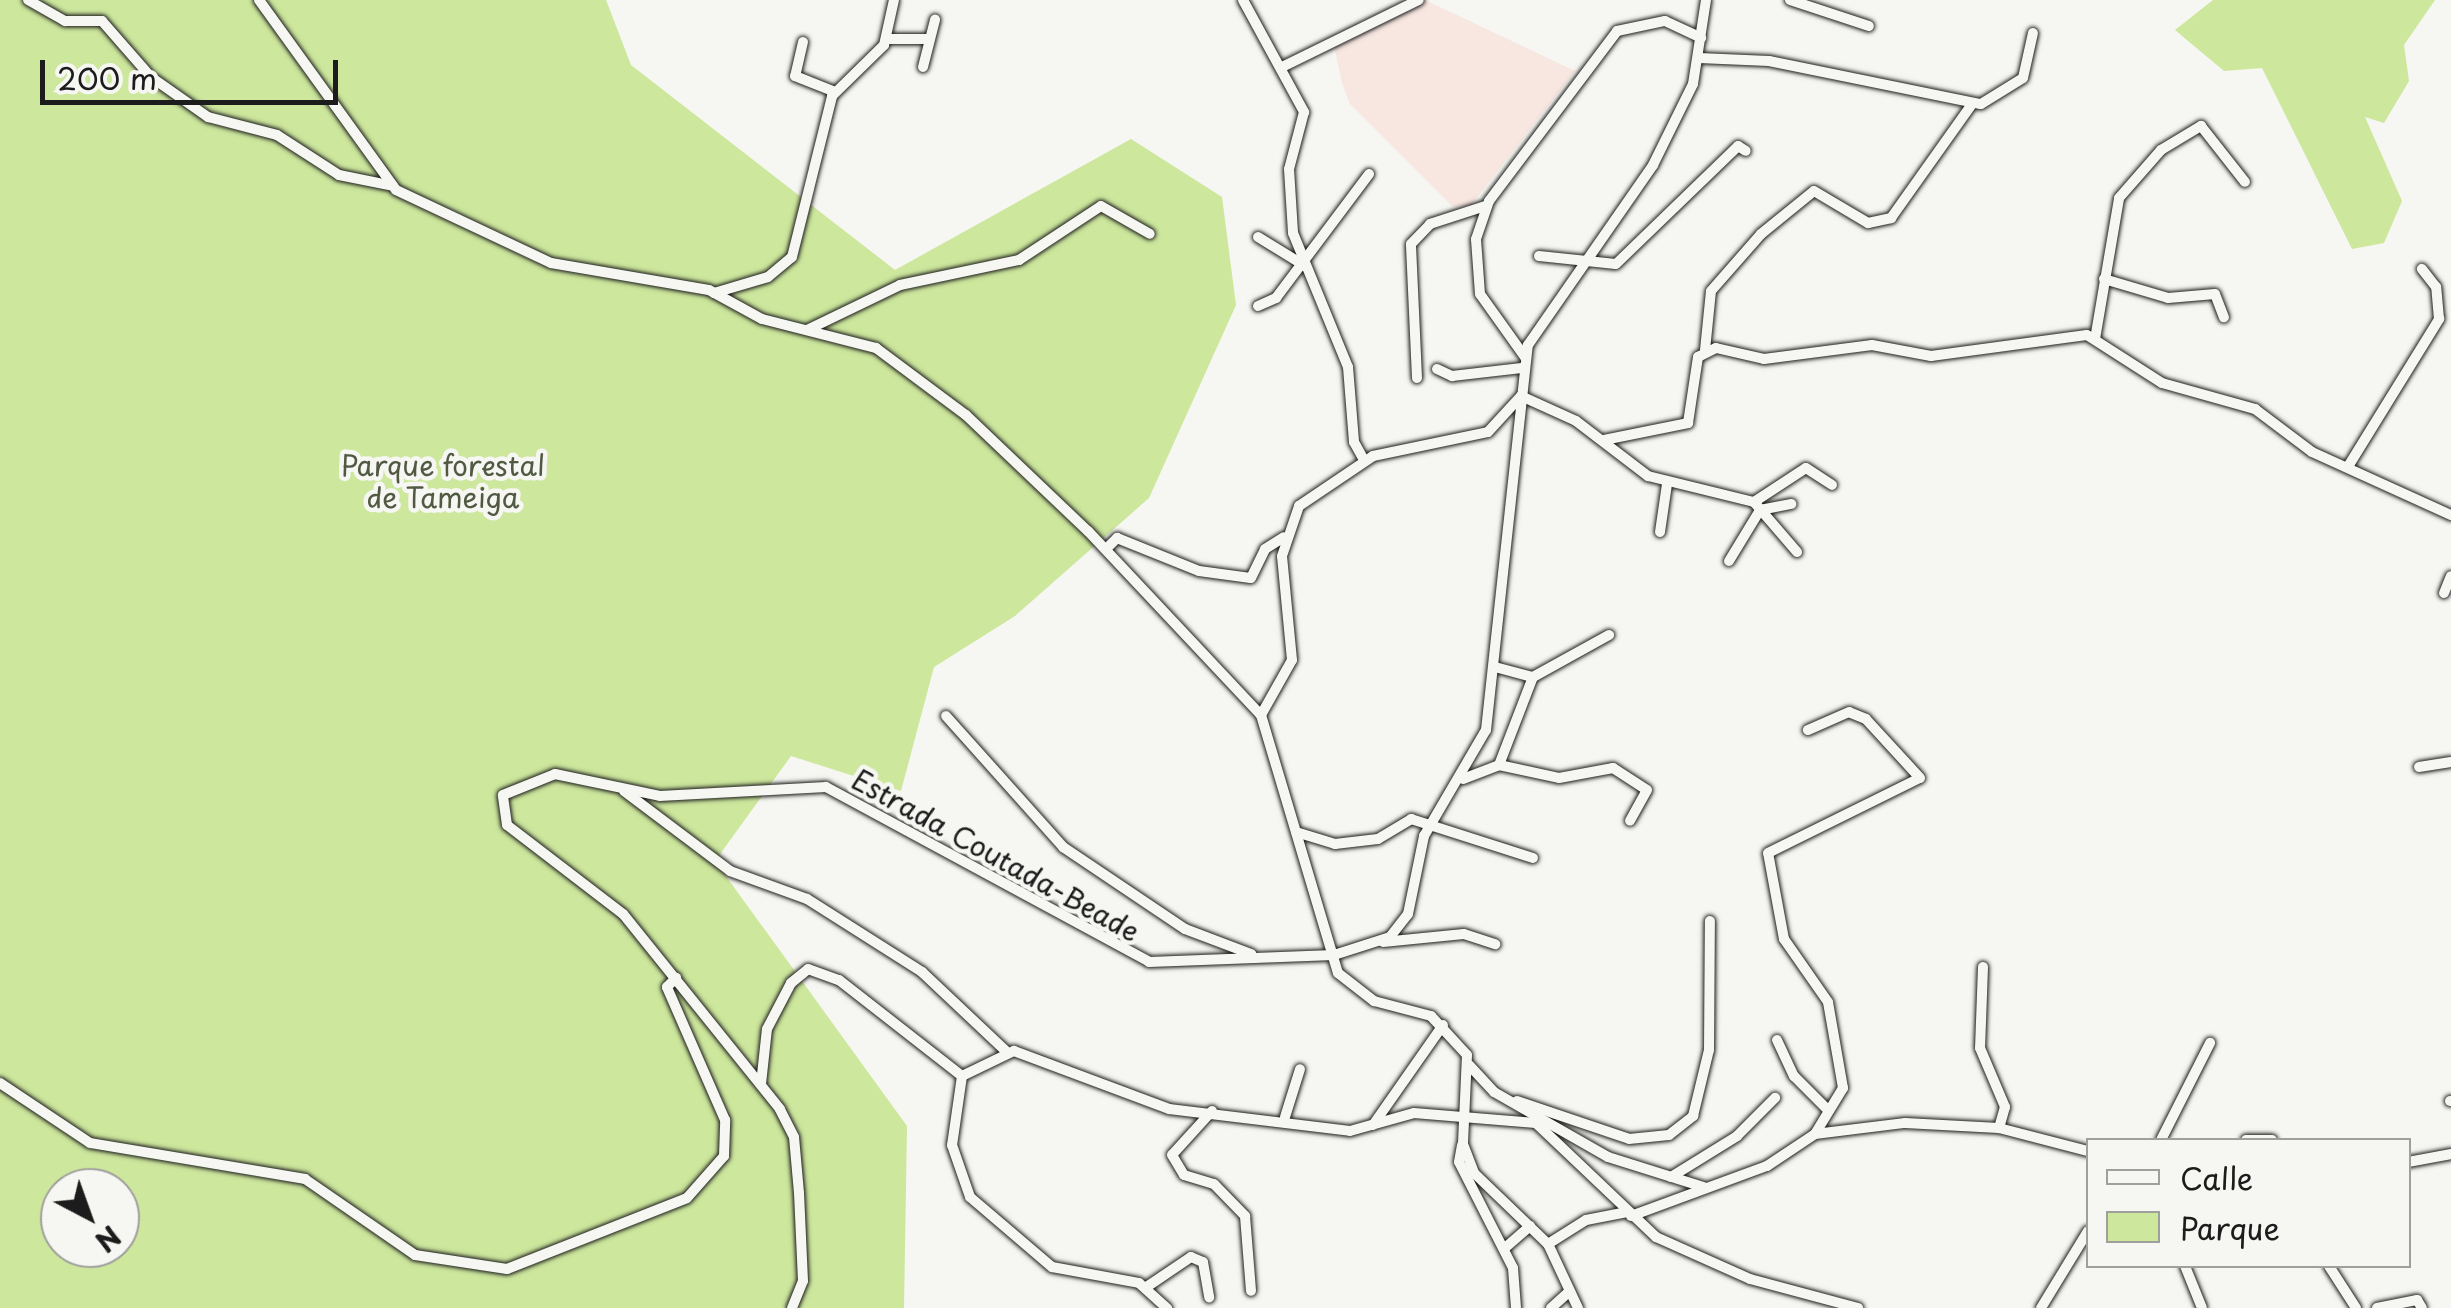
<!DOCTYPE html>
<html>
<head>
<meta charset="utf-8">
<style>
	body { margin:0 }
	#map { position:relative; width:2451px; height:1308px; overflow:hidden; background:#f6f6f2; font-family:"Playpen Sans",sans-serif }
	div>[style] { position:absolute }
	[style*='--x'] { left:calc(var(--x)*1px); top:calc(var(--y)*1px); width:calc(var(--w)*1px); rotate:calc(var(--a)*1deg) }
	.built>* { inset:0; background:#f8e6e0 }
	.green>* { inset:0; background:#cde79d }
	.roads { filter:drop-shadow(0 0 2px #1c1c1c) drop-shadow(0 0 2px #1c1c1c) }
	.minor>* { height:10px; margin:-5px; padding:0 5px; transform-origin:5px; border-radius:5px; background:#f6f6f2 }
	span { translate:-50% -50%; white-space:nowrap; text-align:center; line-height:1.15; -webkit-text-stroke:9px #f6f6f2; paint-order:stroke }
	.park-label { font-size:28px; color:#515943 }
	.street-label { font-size:28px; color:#1c1c1c }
	.legend { position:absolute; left:2086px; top:1138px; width:325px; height:130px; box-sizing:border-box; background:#f6f6f2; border:2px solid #9f9f9c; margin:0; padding:12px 18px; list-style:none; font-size:30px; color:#1c1c1c }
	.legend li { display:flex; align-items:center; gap:20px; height:50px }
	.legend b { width:50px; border:2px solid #9f9f9c }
	.north { position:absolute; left:40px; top:1168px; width:100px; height:100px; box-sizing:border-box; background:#f6f6f2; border:2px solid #9f9f9c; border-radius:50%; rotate:139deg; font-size:28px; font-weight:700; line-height:40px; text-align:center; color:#1c1c1c }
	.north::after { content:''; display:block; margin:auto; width:35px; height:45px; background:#1c1c1c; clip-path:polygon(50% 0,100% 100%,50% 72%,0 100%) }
	.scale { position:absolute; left:40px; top:60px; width:298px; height:45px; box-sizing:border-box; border:5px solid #1c1c1c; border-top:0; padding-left:12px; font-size:30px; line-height:35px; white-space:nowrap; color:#1c1c1c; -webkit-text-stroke:8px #f6f6f2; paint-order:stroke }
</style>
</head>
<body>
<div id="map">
	<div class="built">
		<div style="clip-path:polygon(1425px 0,1575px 71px,1471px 205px,1453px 207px,1350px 104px,1342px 83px,1334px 45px)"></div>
	</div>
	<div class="green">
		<div style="clip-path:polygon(evenodd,0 0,606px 0,631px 65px,895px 270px,1131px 139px,1222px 197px,1236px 305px,1149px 498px,1015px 616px,934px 667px,901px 791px,791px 756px,715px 861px,907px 1126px,904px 1308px,0 1308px,0 0,60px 1188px,120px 1188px,120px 1248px,60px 1248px,60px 1188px)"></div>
		<div style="clip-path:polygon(2213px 0,2435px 0,2404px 45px,2409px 81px,2384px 123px,2365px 117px,2402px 201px,2384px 243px,2352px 249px,2262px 68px,2224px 71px,2175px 30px)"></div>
	</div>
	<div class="roads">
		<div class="minor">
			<div style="--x:28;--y:0;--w:43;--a:29.6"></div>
			<div style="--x:65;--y:21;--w:37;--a:0"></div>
			<div style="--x:102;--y:21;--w:74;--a:48.8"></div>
			<div style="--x:151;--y:77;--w:70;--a:35.1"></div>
			<div style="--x:208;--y:117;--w:71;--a:14.6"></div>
			<div style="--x:277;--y:135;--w:74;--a:32.8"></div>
			<div style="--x:339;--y:175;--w:55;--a:11.5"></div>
			<div style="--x:259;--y:0;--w:234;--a:54.2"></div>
			<div style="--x:396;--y:190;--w:171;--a:25.2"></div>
			<div style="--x:551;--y:263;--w:160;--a:9.7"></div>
			<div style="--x:709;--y:290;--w:60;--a:28.7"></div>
			<div style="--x:762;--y:319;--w:118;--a:14.3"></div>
			<div style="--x:876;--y:348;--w:112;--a:36.7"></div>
			<div style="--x:966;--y:415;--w:168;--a:43.6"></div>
			<div style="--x:1088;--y:531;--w:253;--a:46.8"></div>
			<div style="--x:1261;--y:715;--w:269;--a:73.4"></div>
			<div style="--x:1338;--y:973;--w:46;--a:37.9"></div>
			<div style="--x:1374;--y:1001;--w:59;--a:14.7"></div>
			<div style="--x:1431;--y:1016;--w:53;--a:47.3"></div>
			<div style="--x:1467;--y:1055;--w:89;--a:92.6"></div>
			<div style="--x:1463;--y:1144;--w:31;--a:69"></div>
			<div style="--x:1474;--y:1173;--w:103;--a:43.8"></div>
			<div style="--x:1548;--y:1244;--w:71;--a:64.9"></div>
			<div style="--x:1243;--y:0;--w:128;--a:61.4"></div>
			<div style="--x:1304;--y:112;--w:59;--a:104.7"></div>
			<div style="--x:1289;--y:169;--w:64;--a:86.4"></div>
			<div style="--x:1293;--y:233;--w:145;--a:67.7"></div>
			<div style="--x:1348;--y:367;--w:75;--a:85.4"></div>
			<div style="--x:1354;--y:442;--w:21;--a:61"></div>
			<div style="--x:1790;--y:0;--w:83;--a:18.2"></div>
			<div style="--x:886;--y:39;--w:40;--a:0"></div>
			<div style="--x:803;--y:42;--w:35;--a:103"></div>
			<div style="--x:795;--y:76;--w:43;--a:21.8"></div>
			<div style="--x:1699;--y:58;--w:70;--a:2.5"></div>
			<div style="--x:1769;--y:61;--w:216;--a:11.5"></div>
			<div style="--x:1981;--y:104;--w:49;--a:-31.8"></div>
			<div style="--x:2023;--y:78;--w:46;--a:-77.5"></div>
			<div style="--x:1284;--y:66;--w:150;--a:-26.1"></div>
			<div style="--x:923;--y:67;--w:49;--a:-75.7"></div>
			<div style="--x:1258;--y:237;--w:52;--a:31.5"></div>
			<div style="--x:1539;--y:256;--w:77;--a:5.9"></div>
			<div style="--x:1616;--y:264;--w:170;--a:-44"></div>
			<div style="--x:1738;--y:146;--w:9;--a:32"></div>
			<div style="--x:2104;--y:279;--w:67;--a:16.5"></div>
			<div style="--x:2168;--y:298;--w:47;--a:-4.9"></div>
			<div style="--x:2215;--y:294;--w:25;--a:69"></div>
			<div style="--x:714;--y:293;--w:56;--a:-16.5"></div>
			<div style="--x:768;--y:277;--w:31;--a:-40"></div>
			<div style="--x:792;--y:257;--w:166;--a:-76"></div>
			<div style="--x:832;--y:96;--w:73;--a:-44.4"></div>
			<div style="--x:884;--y:45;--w:46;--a:-77.5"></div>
			<div style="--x:1258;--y:306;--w:20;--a:-24"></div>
			<div style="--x:1276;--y:298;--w:155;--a:-53.1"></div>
			<div style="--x:807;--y:330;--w:103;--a:-25.8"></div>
			<div style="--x:900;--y:285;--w:122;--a:-11.9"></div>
			<div style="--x:1019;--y:260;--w:98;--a:-33.4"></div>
			<div style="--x:1101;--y:206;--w:56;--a:29.7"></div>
			<div style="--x:2095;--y:339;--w:143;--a:-80.3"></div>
			<div style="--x:2119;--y:198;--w:64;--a:-48.8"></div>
			<div style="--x:2161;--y:150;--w:47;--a:-31"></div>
			<div style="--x:2201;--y:126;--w:71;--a:51.8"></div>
			<div style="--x:1705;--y:350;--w:59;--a:-84.2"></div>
			<div style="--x:1711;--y:291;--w:76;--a:-48.7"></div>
			<div style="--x:1761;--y:234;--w:68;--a:-39.1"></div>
			<div style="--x:1814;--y:191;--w:63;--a:30.7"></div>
			<div style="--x:1868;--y:223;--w:24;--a:-12"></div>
			<div style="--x:1891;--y:218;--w:140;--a:-54.6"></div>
			<div style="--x:1525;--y:357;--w:77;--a:-125.5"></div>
			<div style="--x:1480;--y:294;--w:55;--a:-94.2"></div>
			<div style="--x:1476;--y:239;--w:40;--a:-71.1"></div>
			<div style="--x:1489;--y:201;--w:213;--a:-53"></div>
			<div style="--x:1617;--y:31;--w:49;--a:-11.8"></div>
			<div style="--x:1665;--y:21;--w:40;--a:25"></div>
			<div style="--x:1437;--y:369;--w:17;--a:25"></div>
			<div style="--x:1452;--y:376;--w:70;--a:-6.5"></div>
			<div style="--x:1417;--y:378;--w:134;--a:-92.6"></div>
			<div style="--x:1411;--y:244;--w:28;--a:-46"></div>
			<div style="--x:1430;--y:224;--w:58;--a:-18.1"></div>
			<div style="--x:1604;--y:440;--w:86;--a:-11.4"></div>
			<div style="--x:1688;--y:423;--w:67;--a:-81.4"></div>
			<div style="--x:1698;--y:357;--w:20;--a:-27"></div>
			<div style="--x:1716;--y:348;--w:49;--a:12.9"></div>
			<div style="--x:1764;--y:359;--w:109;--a:-7.4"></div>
			<div style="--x:1872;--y:345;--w:60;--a:10.6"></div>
			<div style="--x:1931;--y:356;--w:157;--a:-7.7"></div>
			<div style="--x:2087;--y:335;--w:89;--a:32.6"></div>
			<div style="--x:2162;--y:383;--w:97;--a:15.6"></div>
			<div style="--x:2255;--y:409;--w:71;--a:37"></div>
			<div style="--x:2312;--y:452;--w:153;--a:24.4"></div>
			<div style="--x:2349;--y:465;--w:172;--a:-58.3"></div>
			<div style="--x:2439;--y:319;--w:32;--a:-95"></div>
			<div style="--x:2436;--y:287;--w:23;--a:-128"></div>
			<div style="--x:1754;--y:502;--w:62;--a:-33.2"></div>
			<div style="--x:1806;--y:468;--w:31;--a:33"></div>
			<div style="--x:1660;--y:532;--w:49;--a:-81.7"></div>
			<div style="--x:1106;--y:549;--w:16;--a:-45"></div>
			<div style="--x:1117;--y:538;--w:88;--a:21.9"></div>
			<div style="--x:1199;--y:571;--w:52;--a:7.7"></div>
			<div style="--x:1251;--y:578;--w:32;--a:-64"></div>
			<div style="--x:1265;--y:549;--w:22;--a:-32"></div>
			<div style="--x:1729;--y:561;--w:60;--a:-58.7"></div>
			<div style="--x:1760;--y:510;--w:32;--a:-11"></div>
			<div style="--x:2444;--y:593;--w:18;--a:-68"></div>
			<div style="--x:1495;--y:667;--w:39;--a:15"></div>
			<div style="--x:1261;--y:715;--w:63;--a:-60.6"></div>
			<div style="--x:1292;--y:660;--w:104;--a:-95.5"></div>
			<div style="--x:1282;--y:556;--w:53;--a:-71.2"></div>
			<div style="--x:1299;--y:506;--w:89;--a:-34"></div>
			<div style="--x:1373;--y:456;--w:117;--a:-11.8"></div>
			<div style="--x:1488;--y:432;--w:49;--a:-47.5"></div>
			<div style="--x:1521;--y:396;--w:60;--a:24.4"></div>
			<div style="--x:1576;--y:421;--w:91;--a:37.4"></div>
			<div style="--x:1648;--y:476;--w:109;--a:13.8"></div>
			<div style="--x:1754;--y:502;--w:66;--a:49.3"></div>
			<div style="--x:946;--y:716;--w:176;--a:48.2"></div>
			<div style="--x:1063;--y:847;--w:147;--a:33.9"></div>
			<div style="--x:1185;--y:929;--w:71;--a:20.7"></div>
			<div style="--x:1499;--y:765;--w:94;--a:-68.9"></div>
			<div style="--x:1533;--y:677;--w:87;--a:-28.9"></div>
			<div style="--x:2419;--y:767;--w:32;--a:-9"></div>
			<div style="--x:1463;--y:779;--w:39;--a:-21"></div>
			<div style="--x:1499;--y:765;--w:61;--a:12.2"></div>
			<div style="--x:1559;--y:778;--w:55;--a:-10.5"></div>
			<div style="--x:1613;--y:768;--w:40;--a:32.9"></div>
			<div style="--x:1647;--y:790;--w:35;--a:119"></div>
			<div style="--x:624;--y:791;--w:133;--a:37"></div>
			<div style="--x:730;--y:871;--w:82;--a:20"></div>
			<div style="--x:807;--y:899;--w:136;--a:32.4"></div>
			<div style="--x:922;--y:972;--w:117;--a:43.3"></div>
			<div style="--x:1296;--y:832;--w:41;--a:17.1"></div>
			<div style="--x:1335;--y:844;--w:43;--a:-6.6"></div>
			<div style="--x:1378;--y:839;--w:39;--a:-31"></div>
			<div style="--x:1411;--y:819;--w:128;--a:17.7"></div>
			<div style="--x:1383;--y:942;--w:81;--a:-5.6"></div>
			<div style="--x:1464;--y:934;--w:33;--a:18"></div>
			<div style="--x:1983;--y:967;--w:81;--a:92.1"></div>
			<div style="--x:1980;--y:1048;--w:64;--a:67"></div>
			<div style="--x:2005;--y:1107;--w:22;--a:106"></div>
			<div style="--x:1777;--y:1040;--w:40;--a:65"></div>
			<div style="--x:1794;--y:1076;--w:48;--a:45"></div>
			<div style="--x:1469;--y:1065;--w:37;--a:47"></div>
			<div style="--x:1494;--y:1092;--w:131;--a:29.7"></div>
			<div style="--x:1608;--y:1157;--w:100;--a:17.5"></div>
			<div style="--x:962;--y:1076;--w:58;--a:-25.7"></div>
			<div style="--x:1014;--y:1051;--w:165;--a:20.5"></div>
			<div style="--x:1169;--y:1109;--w:182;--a:6.9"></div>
			<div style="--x:1350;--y:1131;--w:66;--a:-15.7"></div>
			<div style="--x:1414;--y:1113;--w:122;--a:4.7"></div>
			<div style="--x:1536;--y:1123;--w:166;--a:43.5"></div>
			<div style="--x:1656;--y:1237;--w:103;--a:24.1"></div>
			<div style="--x:1750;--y:1279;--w:112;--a:15"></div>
			<div style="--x:0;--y:1083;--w:108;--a:33.7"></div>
			<div style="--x:90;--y:1143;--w:218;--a:9.5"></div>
			<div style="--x:305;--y:1179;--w:134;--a:34.6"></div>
			<div style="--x:415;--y:1255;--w:93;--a:8.7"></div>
			<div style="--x:507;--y:1269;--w:193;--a:-21.5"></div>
			<div style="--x:687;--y:1198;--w:56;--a:-48.6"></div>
			<div style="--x:724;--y:1156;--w:36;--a:-88"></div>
			<div style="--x:725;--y:1120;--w:145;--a:-113.6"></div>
			<div style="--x:667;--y:987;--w:13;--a:-45"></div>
			<div style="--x:761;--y:1084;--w:55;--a:-83.8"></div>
			<div style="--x:767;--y:1029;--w:52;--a:-62.4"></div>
			<div style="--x:791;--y:983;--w:22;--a:-39"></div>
			<div style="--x:808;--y:969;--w:33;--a:20"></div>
			<div style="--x:839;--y:980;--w:156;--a:38"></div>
			<div style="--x:962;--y:1076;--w:70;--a:98.2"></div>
			<div style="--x:952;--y:1145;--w:55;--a:70.9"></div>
			<div style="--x:970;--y:1197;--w:108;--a:40.5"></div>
			<div style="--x:1052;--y:1267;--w:88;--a:10.4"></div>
			<div style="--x:1139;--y:1283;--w:38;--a:42"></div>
			<div style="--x:1517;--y:1101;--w:118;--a:18.7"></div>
			<div style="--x:1629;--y:1139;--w:40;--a:-5.7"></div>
			<div style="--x:1669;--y:1135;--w:31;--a:-38"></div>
			<div style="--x:1693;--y:1116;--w:68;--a:-76.4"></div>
			<div style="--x:1709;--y:1050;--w:129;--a:-89.6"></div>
			<div style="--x:2450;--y:1101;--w:1;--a:0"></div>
			<div style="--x:1212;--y:1111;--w:59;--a:132.3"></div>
			<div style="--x:1172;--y:1155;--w:23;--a:59"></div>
			<div style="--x:1184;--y:1175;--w:31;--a:17"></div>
			<div style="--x:1214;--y:1184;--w:45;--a:45.9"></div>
			<div style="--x:1245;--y:1216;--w:75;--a:85.4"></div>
			<div style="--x:1285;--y:1117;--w:50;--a:-72.6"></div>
			<div style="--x:1373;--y:1125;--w:122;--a:-55"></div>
			<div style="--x:1815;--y:1134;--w:91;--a:-7"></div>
			<div style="--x:1905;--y:1123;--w:94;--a:3"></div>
			<div style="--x:1999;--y:1128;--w:92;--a:14.5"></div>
			<div style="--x:2161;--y:1140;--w:109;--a:-63.2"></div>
			<div style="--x:2246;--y:1140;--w:26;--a:0"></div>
			<div style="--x:1462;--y:1145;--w:17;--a:100"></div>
			<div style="--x:1459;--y:1162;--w:119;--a:63"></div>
			<div style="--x:1513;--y:1268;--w:40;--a:85.7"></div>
			<div style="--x:2408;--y:1162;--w:44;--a:-10.5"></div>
			<div style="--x:1671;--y:1177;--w:78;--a:-31.8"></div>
			<div style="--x:1737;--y:1136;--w:54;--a:-45"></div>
			<div style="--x:1631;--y:1216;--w:145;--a:-20.2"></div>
			<div style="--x:1767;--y:1166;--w:58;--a:-33.7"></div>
			<div style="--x:1815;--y:1134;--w:54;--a:-58.7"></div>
			<div style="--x:1843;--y:1088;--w:87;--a:-99.9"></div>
			<div style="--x:1828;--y:1002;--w:77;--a:-124.9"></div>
			<div style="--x:1784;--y:939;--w:87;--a:-100.5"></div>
			<div style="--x:1768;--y:853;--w:169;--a:-26.3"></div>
			<div style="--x:1920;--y:778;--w:80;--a:-132.5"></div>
			<div style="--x:1866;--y:719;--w:18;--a:-158"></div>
			<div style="--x:1849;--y:712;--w:45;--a:156.3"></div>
			<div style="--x:1548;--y:1244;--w:45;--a:-32.3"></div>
			<div style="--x:1586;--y:1220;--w:42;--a:-11"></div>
			<div style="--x:1506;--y:1247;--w:32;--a:-41"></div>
			<div style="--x:2185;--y:1266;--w:45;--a:68"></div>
			<div style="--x:2329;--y:1266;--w:50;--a:57.3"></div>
			<div style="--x:1148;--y:1286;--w:52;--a:-34"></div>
			<div style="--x:1191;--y:1257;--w:13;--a:23"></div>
			<div style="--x:1203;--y:1262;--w:36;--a:80"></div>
			<div style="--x:792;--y:1308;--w:29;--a:-68"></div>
			<div style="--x:803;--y:1281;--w:88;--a:-92.6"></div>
			<div style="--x:799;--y:1193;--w:56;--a:-95.1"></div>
			<div style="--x:794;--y:1137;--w:31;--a:-117"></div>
			<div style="--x:780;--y:1109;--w:250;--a:-128.8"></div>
			<div style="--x:623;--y:914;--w:146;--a:-142.5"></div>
			<div style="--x:507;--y:825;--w:30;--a:-98"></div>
			<div style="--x:503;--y:795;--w:56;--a:-22"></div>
			<div style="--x:555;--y:774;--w:107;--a:11.8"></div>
			<div style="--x:660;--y:796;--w:166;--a:-3.1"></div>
			<div style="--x:826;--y:787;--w:367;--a:28.4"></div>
			<div style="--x:1149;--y:962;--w:185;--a:-2.2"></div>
			<div style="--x:1334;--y:955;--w:59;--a:-17.8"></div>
			<div style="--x:1390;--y:937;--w:29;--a:-52"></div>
			<div style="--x:1408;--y:914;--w:80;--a:-78.4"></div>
			<div style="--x:1424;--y:836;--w:123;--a:-59.7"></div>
			<div style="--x:1486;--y:730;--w:387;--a:-83.8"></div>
			<div style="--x:1528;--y:345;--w:219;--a:-55.2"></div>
			<div style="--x:1653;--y:165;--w:90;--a:-63.7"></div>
			<div style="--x:1693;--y:84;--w:85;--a:-81.2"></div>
			<div style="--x:1551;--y:1308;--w:25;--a:-42"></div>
			<div style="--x:2041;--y:1308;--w:90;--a:-58.6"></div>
			<div style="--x:2377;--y:1308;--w:41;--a:-11.3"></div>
			<div style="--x:2417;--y:1300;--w:9;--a:58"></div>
		</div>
	</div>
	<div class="park-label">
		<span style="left:443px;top:481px">Parque forestal<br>de Tameiga</span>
	</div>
	<div class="street-label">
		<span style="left:996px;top:855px;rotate:29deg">Estrada Coutada-Beade</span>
	</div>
	<ul class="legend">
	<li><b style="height:12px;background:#f6f6f2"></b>Calle</li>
	<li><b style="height:28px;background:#cde79d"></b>Parque</li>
	</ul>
	<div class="north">N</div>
	<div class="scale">200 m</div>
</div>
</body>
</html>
